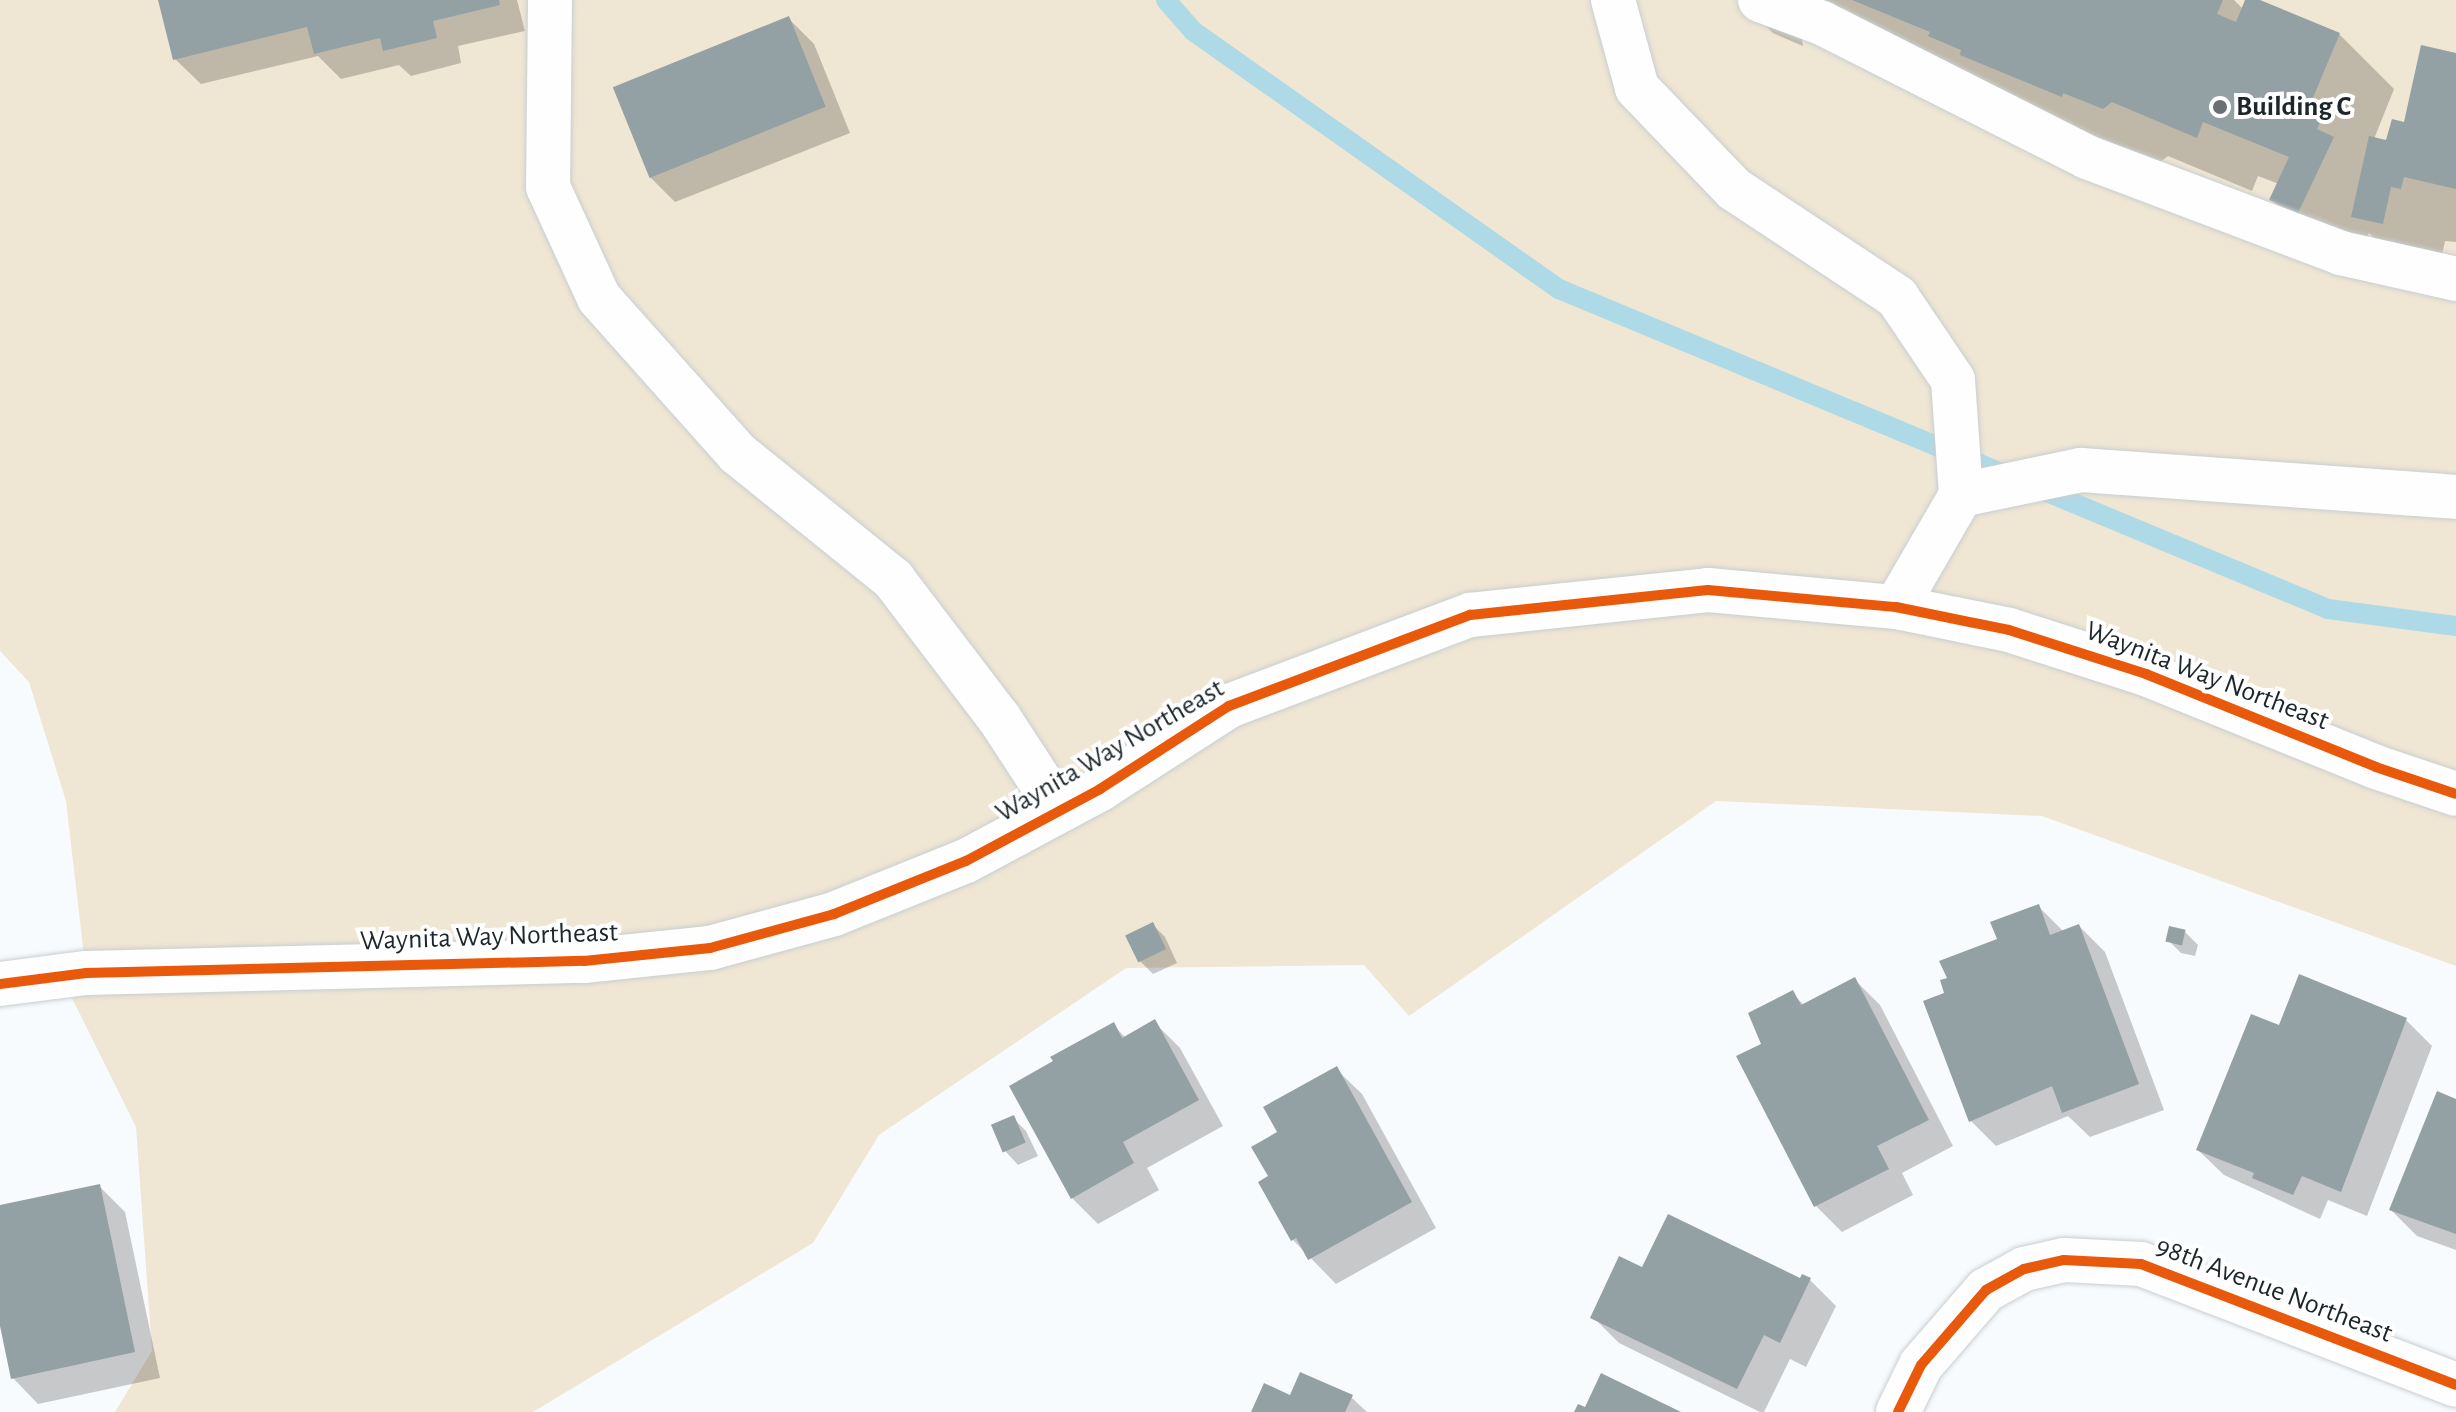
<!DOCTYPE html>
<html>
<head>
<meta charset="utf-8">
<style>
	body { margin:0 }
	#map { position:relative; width:2456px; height:1412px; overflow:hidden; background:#f8fbfd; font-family:"Alegreya Sans",sans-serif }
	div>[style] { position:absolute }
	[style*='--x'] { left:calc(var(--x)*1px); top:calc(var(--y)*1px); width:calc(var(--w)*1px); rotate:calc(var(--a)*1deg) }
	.green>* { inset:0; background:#efe6d3 }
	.shadow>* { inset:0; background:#0003 }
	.stream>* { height:20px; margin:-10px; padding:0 10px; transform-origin:10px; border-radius:10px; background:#aedae7 }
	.building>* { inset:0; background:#93a0a4; transform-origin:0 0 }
	.roads { filter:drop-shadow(0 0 2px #c8ced1) drop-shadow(0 0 2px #c8ced1) }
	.minor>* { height:44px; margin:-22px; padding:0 22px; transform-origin:22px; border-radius:22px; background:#fefeff }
	.major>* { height:44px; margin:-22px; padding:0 22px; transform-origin:22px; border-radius:22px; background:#fefeff }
	.cycleway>* { height:10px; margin:-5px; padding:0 5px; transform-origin:5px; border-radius:5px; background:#e8590c }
	.dots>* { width:22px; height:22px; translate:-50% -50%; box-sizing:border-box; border:4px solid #fff; border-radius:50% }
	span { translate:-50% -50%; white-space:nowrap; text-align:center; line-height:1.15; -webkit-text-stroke:8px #fff; paint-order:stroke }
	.poi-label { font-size:28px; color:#1d272b; font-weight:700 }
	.left { translate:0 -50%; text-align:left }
	.street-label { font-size:28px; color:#1d272b }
</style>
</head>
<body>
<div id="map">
	<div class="green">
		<div style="clip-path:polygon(0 0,2456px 0,2456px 966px,2042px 816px,1716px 801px,1409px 1016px,1364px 965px,1126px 968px,879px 1135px,813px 1243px,533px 1412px,115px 1412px,152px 1351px,136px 1127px,62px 978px,86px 973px,66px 801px,29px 682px,0 651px)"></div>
	</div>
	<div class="shadow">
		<div style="clip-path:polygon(161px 0,517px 0,525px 31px,458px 46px,461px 63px,411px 76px,399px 65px,341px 79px,318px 56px,201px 84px,175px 59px)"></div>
		<div style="clip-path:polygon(1740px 0,2234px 0,2243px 9px,2247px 0,2255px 0,2339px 34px,2394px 89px,2374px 139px,2388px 142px,2406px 124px,2456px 55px,2456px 242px,2445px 241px,2437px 278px,2408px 271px,2369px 233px,2354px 267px,2327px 255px,2272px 200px,2279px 184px,2258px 176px,2252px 191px,2168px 156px,2159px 163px,2117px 151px,1844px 9px,1817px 2px,1802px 39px,1803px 46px,1773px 33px)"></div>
		<div style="clip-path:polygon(788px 18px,814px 44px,850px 133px,675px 202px,649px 176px)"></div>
		<div style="clip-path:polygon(2038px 906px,2064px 932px,2079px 926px,2105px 952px,2164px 1110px,2090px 1137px,2068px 1116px,1996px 1146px,1970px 1120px,1947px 994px)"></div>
		<div style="clip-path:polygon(1152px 924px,1165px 937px,1177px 963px,1153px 974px,1140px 961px)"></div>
		<div style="clip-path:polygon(2185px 932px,2198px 945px,2195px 956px,2181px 953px,2168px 940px)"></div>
		<div style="clip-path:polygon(1855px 980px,1880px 1005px,1953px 1146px,1902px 1173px,1913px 1195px,1842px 1232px,1816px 1206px,1739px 1057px,1763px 1045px,1792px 993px,1805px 1006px)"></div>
		<div style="clip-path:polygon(2406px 1020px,2432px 1046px,2367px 1216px,2328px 1200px,2320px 1219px,2224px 1175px,2198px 1150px,2280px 1028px)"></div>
		<div style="clip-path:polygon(1154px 1022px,1180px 1048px,1223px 1126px,1147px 1168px,1159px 1190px,1098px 1224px,1072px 1198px,1113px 1025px,1126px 1038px)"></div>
		<div style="clip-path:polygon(1336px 1069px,1362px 1094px,1436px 1228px,1336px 1284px,1292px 1239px,1271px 1177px)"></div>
		<div style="clip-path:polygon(2456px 1101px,2456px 1250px,2417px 1236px,2391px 1210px)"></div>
		<div style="clip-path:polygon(1013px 1118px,1026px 1131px,1038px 1156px,1018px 1165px,1006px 1152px,994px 1126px)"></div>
		<div style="clip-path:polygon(99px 1186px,125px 1212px,160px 1378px,38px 1404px,13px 1378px,0 1316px,0 1207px)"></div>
		<div style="clip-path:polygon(1643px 1269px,1810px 1280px,1836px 1306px,1806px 1367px,1790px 1359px,1764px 1412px,1760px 1412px,1619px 1343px,1593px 1317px)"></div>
		<div style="clip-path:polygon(1291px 1397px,1351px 1397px,1367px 1412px,1253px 1412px)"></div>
	</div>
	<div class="stream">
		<div style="--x:1166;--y:0;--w:41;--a:48.9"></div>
		<div style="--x:1193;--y:31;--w:448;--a:35.2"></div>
		<div style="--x:1559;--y:289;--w:833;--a:22.59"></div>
		<div style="--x:2328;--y:609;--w:129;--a:7.6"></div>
	</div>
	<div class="building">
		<div style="clip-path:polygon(158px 0,499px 0,500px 5px,433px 21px,437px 38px,383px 51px,380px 38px,314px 54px,307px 27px,173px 60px)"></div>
		<div style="clip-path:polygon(1852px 0,2223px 0,2217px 14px,2236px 22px,2245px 0,2260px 0,2340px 33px,2310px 105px,2325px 112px,2317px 129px,2334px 137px,2298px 213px,2269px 200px,2289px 157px,2203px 122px,2197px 138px,2112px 102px,2103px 109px,2063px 93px,2062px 97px,1960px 55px,1961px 50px,1928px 36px,1930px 32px)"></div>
		<div style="left:789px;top:16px;width:98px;height:190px;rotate:68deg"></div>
		<div style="clip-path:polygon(2421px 45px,2456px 53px,2456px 189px,2404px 177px,2401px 189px,2391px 187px,2383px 224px,2351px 217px,2369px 136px,2386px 140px,2392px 119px,2404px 122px)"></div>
		<div style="clip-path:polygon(2039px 904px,2050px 935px,2079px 924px,2139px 1084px,2062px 1113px,2052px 1086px,1969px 1122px,1923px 1001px,1944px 993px,1940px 980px,1947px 978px,1939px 961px,1997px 939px,1990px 922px)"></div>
		<div style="left:1153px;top:922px;width:30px;height:31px;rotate:64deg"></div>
		<div style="left:2169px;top:926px;width:17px;height:16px;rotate:13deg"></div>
		<div style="clip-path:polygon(2299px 974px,2407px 1018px,2341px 1192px,2302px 1176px,2293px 1195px,2252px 1178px,2254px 1173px,2196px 1150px,2251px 1014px,2279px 1025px)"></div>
		<div style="clip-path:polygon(1855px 977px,1929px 1120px,1877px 1146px,1889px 1169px,1814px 1207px,1736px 1056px,1761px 1044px,1748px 1013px,1793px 990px,1801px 1005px)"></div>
		<div style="clip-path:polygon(1155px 1019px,1199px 1100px,1123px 1142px,1134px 1163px,1071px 1199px,1009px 1086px,1053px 1061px,1050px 1057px,1114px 1022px,1122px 1038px)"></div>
		<div style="clip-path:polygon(1337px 1066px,1412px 1202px,1308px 1260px,1296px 1238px,1291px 1241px,1258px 1182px,1268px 1176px,1251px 1147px,1277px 1132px,1263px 1107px)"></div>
		<div style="clip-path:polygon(2437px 1091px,2456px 1099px,2456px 1234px,2389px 1210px)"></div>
		<div style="left:1014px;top:1115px;width:30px;height:25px;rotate:67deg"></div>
		<div style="clip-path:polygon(100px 1184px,135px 1352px,11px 1379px,0 1326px,0 1205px)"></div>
		<div style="clip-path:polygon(1668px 1214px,1800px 1278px,1802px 1274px,1811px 1278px,1780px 1343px,1764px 1335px,1737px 1389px,1590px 1318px,1619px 1256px,1642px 1267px)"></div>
		<div style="clip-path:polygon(1300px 1372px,1353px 1395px,1345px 1412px,1251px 1412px,1264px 1383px,1290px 1395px)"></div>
		<div style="clip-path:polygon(1601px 1373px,1681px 1412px,1574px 1412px,1578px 1404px,1585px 1407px)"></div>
	</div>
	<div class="roads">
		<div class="minor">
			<div style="--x:550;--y:0;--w:187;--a:90.6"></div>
			<div style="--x:548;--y:187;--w:122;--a:65.3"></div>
			<div style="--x:599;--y:298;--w:208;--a:48.3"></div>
			<div style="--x:737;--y:453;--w:201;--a:38.9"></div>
			<div style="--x:893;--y:579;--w:175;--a:52.7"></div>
			<div style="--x:999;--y:718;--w:110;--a:56.9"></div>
			<div style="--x:1613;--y:0;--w:91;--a:74.7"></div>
			<div style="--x:1637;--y:88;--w:140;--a:46.2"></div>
			<div style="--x:1734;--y:189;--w:196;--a:33.5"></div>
			<div style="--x:1897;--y:297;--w:100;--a:56"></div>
			<div style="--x:1953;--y:380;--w:115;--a:86"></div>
			<div style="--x:1961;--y:495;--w:129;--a:120.1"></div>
			<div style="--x:1760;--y:0;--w:66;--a:20.4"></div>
			<div style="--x:1822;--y:23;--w:297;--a:26.8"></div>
			<div style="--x:2087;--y:157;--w:272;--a:20.7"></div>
			<div style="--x:2341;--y:253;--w:118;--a:12.7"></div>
			<div style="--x:1961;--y:495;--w:123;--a:-11.8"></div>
			<div style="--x:2081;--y:470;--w:376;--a:4.1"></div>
			<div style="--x:1898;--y:1412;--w:52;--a:-63.9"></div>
			<div style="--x:1921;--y:1365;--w:99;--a:-49.1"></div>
			<div style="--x:1986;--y:1290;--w:43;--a:-28.9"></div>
			<div style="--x:2024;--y:1269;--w:41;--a:-12.7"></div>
			<div style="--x:2064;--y:1260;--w:77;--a:3"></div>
			<div style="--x:2141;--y:1264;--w:337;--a:21"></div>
		</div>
		<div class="major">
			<div style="--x:0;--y:984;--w:87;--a:-7.3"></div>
			<div style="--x:86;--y:973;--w:498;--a:-1.4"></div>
			<div style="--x:584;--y:961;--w:127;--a:-5.9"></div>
			<div style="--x:710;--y:948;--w:129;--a:-15.3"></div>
			<div style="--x:834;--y:914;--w:142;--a:-21.9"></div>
			<div style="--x:966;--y:861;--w:152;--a:-28.2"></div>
			<div style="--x:1100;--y:789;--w:153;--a:-32.8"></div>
			<div style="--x:1229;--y:706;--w:258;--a:-20.7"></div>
			<div style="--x:1470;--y:615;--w:239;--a:-6"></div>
			<div style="--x:1708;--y:590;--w:189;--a:5.2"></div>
			<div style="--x:1896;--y:607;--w:115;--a:11.5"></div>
			<div style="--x:2009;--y:630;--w:144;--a:17.8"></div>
			<div style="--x:2146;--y:674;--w:248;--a:22"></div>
			<div style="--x:2376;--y:767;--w:84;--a:18.6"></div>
		</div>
	</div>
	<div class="cycleway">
		<div style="--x:0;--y:984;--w:87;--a:-7.3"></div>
		<div style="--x:86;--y:973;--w:498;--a:-1.4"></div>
		<div style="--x:584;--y:961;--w:127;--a:-5.9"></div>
		<div style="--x:710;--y:948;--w:129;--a:-15.3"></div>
		<div style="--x:834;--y:914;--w:142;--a:-21.9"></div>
		<div style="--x:966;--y:861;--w:152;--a:-28.2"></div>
		<div style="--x:1100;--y:789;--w:153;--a:-32.8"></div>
		<div style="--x:1229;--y:706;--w:258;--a:-20.7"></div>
		<div style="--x:1470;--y:615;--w:239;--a:-6"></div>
		<div style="--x:1708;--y:590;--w:189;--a:5.2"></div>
		<div style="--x:1896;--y:607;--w:115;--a:11.5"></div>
		<div style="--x:2009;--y:630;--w:144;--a:17.8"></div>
		<div style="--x:2146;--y:674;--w:248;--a:22"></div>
		<div style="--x:2376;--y:767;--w:84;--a:18.6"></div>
		<div style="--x:1898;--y:1412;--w:52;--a:-63.9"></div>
		<div style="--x:1921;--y:1365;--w:99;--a:-49.1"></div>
		<div style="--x:1986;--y:1290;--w:43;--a:-28.9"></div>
		<div style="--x:2024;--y:1269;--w:41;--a:-12.7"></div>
		<div style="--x:2064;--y:1260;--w:77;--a:3"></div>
		<div style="--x:2141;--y:1264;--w:337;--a:21"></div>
	</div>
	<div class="dots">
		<div style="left:2220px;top:107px;background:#6a7174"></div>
	</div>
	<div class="poi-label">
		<span class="left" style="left:2236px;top:107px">Building C</span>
	</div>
	<div class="street-label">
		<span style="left:2207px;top:676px;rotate:21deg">Waynita Way Northeast</span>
		<span style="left:1110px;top:751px;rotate:-30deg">Waynita Way Northeast</span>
		<span style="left:489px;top:937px;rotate:-2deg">Waynita Way Northeast</span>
		<span style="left:2274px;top:1290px;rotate:21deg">98th Avenue Northeast</span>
	</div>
</div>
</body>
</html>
